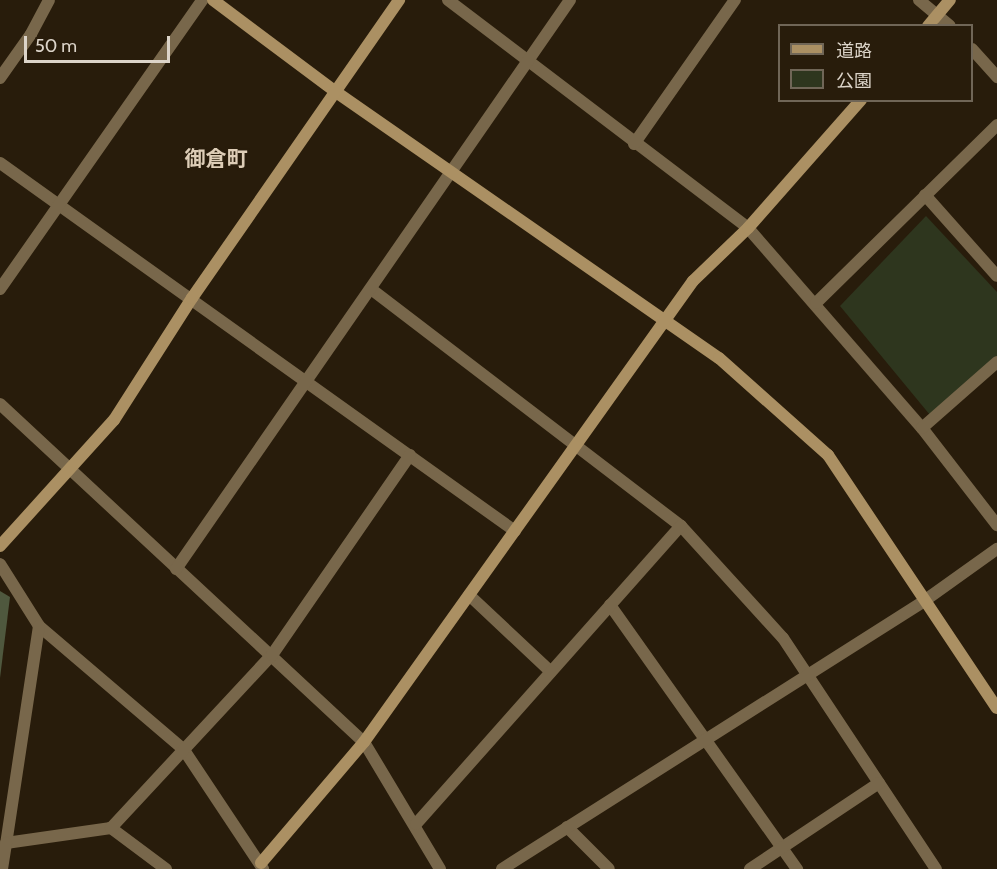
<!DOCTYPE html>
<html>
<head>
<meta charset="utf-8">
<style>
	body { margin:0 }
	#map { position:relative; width:997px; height:869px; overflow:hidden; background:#281c0b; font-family:Cabin,"Noto Sans JP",sans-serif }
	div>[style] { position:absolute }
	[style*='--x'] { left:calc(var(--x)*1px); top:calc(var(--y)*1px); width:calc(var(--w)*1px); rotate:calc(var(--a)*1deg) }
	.green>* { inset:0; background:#2e361e }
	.forest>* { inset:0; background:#4f583e }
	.street>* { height:12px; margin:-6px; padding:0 6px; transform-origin:6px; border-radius:6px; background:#78674b }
	.secondary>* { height:12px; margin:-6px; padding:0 6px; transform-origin:6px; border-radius:6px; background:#ab9063 }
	span { translate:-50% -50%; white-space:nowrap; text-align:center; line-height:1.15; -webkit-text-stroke:4.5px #281c0b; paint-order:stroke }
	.quarter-label { font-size:21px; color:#ddcdb7; font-weight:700 }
	.legend { position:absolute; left:778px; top:24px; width:195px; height:78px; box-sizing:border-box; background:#281c0b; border:2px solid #706657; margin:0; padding:8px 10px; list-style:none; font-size:18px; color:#dcd4c9 }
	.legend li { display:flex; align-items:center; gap:12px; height:30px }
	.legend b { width:30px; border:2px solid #706657 }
	.scale { position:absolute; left:24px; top:36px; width:146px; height:27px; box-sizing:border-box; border:3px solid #dcd4c9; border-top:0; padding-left:8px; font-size:18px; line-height:21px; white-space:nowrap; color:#dcd4c9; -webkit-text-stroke:4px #281c0b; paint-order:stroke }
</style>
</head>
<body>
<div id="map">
	<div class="green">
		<div style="clip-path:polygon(926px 216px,997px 292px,997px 358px,930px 415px,840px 306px)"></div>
	</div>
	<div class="forest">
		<div style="clip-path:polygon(0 591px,10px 597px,0 678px)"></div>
	</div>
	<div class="street">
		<div style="--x:448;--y:0;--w:377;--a:37.2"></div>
		<div style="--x:748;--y:228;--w:265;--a:49"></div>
		<div style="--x:922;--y:428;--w:123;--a:52.3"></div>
		<div style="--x:919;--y:0;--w:40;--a:40"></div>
		<div style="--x:972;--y:49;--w:38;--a:48"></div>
		<div style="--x:0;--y:78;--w:54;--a:-54.8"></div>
		<div style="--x:31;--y:34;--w:38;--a:-62"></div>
		<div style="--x:634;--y:144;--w:176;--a:-55"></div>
		<div style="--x:0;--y:163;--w:633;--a:35.55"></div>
		<div style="--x:925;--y:195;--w:108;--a:48.4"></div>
		<div style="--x:0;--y:289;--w:353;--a:-55"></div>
		<div style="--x:371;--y:289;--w:390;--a:37.4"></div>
		<div style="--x:681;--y:526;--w:151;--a:47.7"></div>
		<div style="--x:783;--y:638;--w:277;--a:56.5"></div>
		<div style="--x:816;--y:303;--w:254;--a:-44.5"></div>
		<div style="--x:0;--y:404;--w:497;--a:42.9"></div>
		<div style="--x:364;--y:742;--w:148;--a:59.1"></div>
		<div style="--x:922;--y:428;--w:100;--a:-41.3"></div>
		<div style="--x:0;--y:564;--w:73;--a:57.8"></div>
		<div style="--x:39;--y:626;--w:191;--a:40.5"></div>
		<div style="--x:184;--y:750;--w:143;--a:56.4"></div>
		<div style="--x:176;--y:569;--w:692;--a:-55.3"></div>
		<div style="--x:469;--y:595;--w:112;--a:43.2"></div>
		<div style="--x:610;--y:605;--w:324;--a:54.7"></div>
		<div style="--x:39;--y:626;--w:219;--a:98.6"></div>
		<div style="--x:6;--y:843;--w:106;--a:-8.1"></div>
		<div style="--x:416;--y:824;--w:399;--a:-48.4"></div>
		<div style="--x:567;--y:827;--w:59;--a:45"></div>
		<div style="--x:2;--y:869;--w:26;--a:-81"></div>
		<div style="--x:166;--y:869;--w:69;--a:-143.3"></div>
		<div style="--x:111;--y:828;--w:236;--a:-47.1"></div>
		<div style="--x:272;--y:655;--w:243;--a:-55.4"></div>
		<div style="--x:502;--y:869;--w:500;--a:-32.4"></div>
		<div style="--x:924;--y:601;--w:90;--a:-35.5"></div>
		<div style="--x:750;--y:869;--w:155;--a:-33.7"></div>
	</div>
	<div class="secondary">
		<div style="--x:213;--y:0;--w:154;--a:36.8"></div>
		<div style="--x:336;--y:92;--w:466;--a:34.8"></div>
		<div style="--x:719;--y:358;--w:146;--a:41.7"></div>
		<div style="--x:828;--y:455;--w:304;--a:56.3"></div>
		<div style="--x:928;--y:26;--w:34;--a:-50"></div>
		<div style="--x:0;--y:546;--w:170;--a:-47.9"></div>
		<div style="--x:114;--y:420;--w:145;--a:-57.4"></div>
		<div style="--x:192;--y:298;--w:363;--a:-55.2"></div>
		<div style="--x:261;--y:863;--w:159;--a:-49.6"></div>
		<div style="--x:364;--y:742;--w:566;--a:-54.49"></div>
		<div style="--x:693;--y:281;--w:76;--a:-43.9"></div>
		<div style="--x:748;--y:228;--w:171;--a:-48.6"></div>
	</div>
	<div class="quarter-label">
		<span style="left:216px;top:159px">御倉町</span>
	</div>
	<ul class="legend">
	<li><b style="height:8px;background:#ab9063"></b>道路</li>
	<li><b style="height:16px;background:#2e361e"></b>公園</li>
	</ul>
	<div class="scale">50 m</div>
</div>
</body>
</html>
